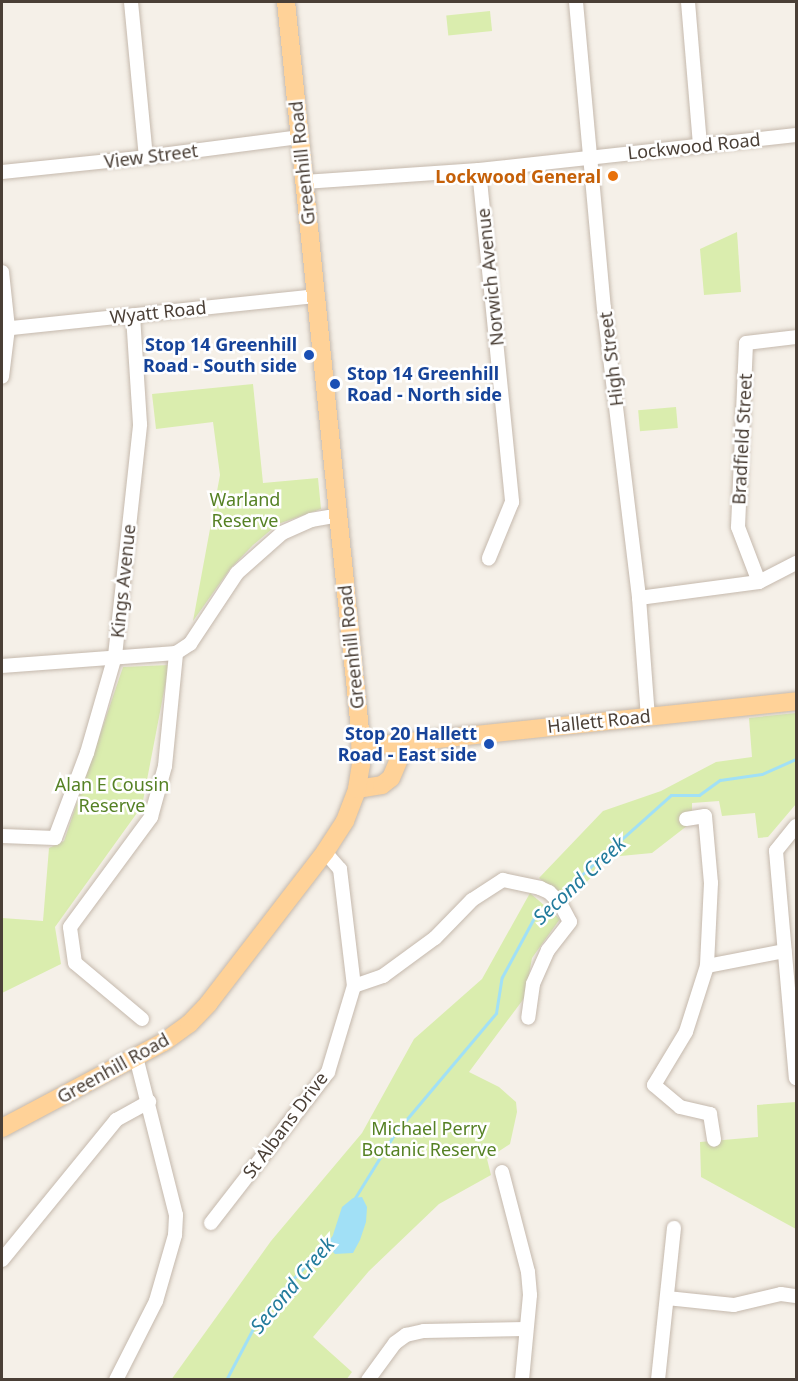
<!DOCTYPE html>
<html>
<head>
<meta charset="utf-8">
<style>
	body { margin:0 }
	#map { position:relative; width:798px; height:1381px; overflow:hidden; background:#f5f0e8; font-family:"Noto Sans",sans-serif }
	div>[style] { position:absolute }
	[style*='--x'] { left:calc(var(--x)*1px); top:calc(var(--y)*1px); width:calc(var(--w)*1px); rotate:calc(var(--a)*1deg) }
	.green>* { inset:0; background:#daedae; transform-origin:0 0 }
	.water>* { inset:0; background:#a1e0f6 }
	.stream>* { height:3px; margin:-1.5px; padding:0 1.5px; transform-origin:1.5px; border-radius:1.5px; background:#a1e0f6 }
	.roads { filter:drop-shadow(0 0 2px #c5b9ad) drop-shadow(0 0 2px #c5b9ad) }
	.minor>* { height:14px; margin:-7px; padding:0 7px; transform-origin:7px; border-radius:7px; background:#fff }
	.major>* { height:18px; margin:-9px; padding:0 9px; transform-origin:9px; border-radius:9px; background:#ffd298 }
	.dots>* { width:16px; height:16px; translate:-50% -50%; box-sizing:border-box; border:3px solid #fff; border-radius:50% }
	span { translate:-50% -50%; white-space:nowrap; text-align:center; line-height:1.15; -webkit-text-stroke:5px #fff; paint-order:stroke }
	.street-label { font-size:18px; color:#4a3f36 }
	.food-label { font-size:18px; color:#c56008; font-weight:700 }
	.right { translate:-100% -50%; text-align:right }
	.transit-label { font-size:18px; color:#164399; font-weight:700 }
	.left { translate:0 -50%; text-align:left }
	.park-label { font-size:18px; color:#558124 }
	.water-label { font-size:20px; color:#227b9c; font-style:italic }
	.frame { position:absolute; inset:0; border:3px solid #4a3f36; pointer-events:none }
</style>
</head>
<body>
<div id="map">
	<div class="green">
		<div style="left:490px;top:11px;width:20px;height:44px;rotate:84deg"></div>
		<div style="clip-path:polygon(737px 232px,741px 292px,704px 295px,700px 249px)"></div>
		<div style="clip-path:polygon(253px 384px,263px 483px,318px 478px,321px 509px,278px 524px,253px 545px,230px 569px,193px 621px,220px 475px,213px 422px,156px 429px,152px 394px)"></div>
		<div style="left:676px;top:407px;width:21px;height:38px;rotate:85deg"></div>
		<div style="clip-path:polygon(169px 665px,142px 806px,55px 927px,61px 964px,2px 993px,2px 918px,43px 921px,49px 848px,64px 841px,123px 667px)"></div>
		<div style="clip-path:polygon(796px 713px,796px 804px,768px 837px,758px 838px,755px 813px,722px 816px,719px 801px,692px 803px,692px 822px,652px 853px,610px 857px,568px 902px,539px 878px,603px 811px,661px 791px,716px 762px,752px 757px,749px 718px)"></div>
		<div style="clip-path:polygon(530px 893px,560px 919px,532px 958px,525px 997px,469px 1072px,499px 1087px,516px 1102px,517px 1112px,510px 1144px,487px 1159px,491px 1175px,439px 1204px,369px 1271px,313px 1337px,352px 1372px,346px 1380px,171px 1380px,271px 1241px,362px 1133px,414px 1039px,482px 979px)"></div>
		<div style="clip-path:polygon(796px 1102px,796px 1229px,701px 1177px,700px 1142px,758px 1137px,757px 1105px)"></div>
	</div>
	<div class="water">
		<div style="clip-path:polygon(362px 1197px,367px 1207px,366px 1222px,360px 1240px,353px 1253px,335px 1254px,331px 1250px,332px 1238px,342px 1207px,353px 1198px)"></div>
	</div>
	<div class="stream">
		<div style="--x:559;--y:895;--w:150;--a:-41.8"></div>
		<div style="--x:671;--y:795;--w:28;--a:0"></div>
		<div style="--x:699;--y:795;--w:26;--a:-36"></div>
		<div style="--x:720;--y:780;--w:42;--a:-8.1"></div>
		<div style="--x:762;--y:774;--w:37;--a:-24"></div>
		<div style="--x:353;--y:1201;--w:80;--a:-58.3"></div>
		<div style="--x:395;--y:1133;--w:157;--a:-49.9"></div>
		<div style="--x:496;--y:1013;--w:36;--a:-81"></div>
		<div style="--x:502;--y:977;--w:69;--a:-61.6"></div>
		<div style="--x:535;--y:916;--w:23;--a:-41"></div>
		<div style="--x:226;--y:1380;--w:67;--a:-62.3"></div>
		<div style="--x:257;--y:1321;--w:51;--a:-49.8"></div>
		<div style="--x:290;--y:1282;--w:64;--a:-46.3"></div>
	</div>
	<div class="roads">
		<div class="minor">
			<div style="--x:131;--y:2;--w:156;--a:84.5"></div>
			<div style="--x:576;--y:2;--w:307;--a:84.8"></div>
			<div style="--x:604;--y:308;--w:292;--a:83.1"></div>
			<div style="--x:639;--y:598;--w:119;--a:85.7"></div>
			<div style="--x:688;--y:2;--w:144;--a:85.2"></div>
			<div style="--x:479;--y:170;--w:334;--a:84.3"></div>
			<div style="--x:512;--y:502;--w:61;--a:112.3"></div>
			<div style="--x:2;--y:172;--w:145;--a:-5.9"></div>
			<div style="--x:146;--y:157;--w:154;--a:-7.4"></div>
			<div style="--x:304;--y:182;--w:175;--a:-3.9"></div>
			<div style="--x:479;--y:170;--w:319;--a:-6.3"></div>
			<div style="--x:2;--y:272;--w:56;--a:83.9"></div>
			<div style="--x:8;--y:328;--w:49;--a:97"></div>
			<div style="--x:2;--y:329;--w:315;--a:-6"></div>
			<div style="--x:759;--y:582;--w:59;--a:-110.9"></div>
			<div style="--x:738;--y:527;--w:184;--a:-87.5"></div>
			<div style="--x:746;--y:343;--w:50;--a:-6.8"></div>
			<div style="--x:639;--y:598;--w:121;--a:-7.6"></div>
			<div style="--x:759;--y:582;--w:42;--a:-27.2"></div>
			<div style="--x:2;--y:666;--w:174;--a:-4.3"></div>
			<div style="--x:686;--y:819;--w:19;--a:-9"></div>
			<div style="--x:705;--y:816;--w:67;--a:84.9"></div>
			<div style="--x:711;--y:883;--w:83;--a:92.8"></div>
			<div style="--x:707;--y:966;--w:69;--a:107.7"></div>
			<div style="--x:686;--y:1032;--w:62;--a:121.1"></div>
			<div style="--x:654;--y:1085;--w:34;--a:40"></div>
			<div style="--x:680;--y:1107;--w:31;--a:13"></div>
			<div style="--x:710;--y:1114;--w:26;--a:81"></div>
			<div style="--x:796;--y:826;--w:32;--a:129"></div>
			<div style="--x:776;--y:851;--w:228;--a:85"></div>
			<div style="--x:2;--y:836;--w:53;--a:2.2"></div>
			<div style="--x:55;--y:838;--w:91;--a:-69.4"></div>
			<div style="--x:87;--y:753;--w:101;--a:-73.9"></div>
			<div style="--x:115;--y:656;--w:233;--a:-83.8"></div>
			<div style="--x:140;--y:424;--w:109;--a:-93.7"></div>
			<div style="--x:325;--y:852;--w:23;--a:49"></div>
			<div style="--x:340;--y:869;--w:118;--a:83.2"></div>
			<div style="--x:354;--y:986;--w:31;--a:-19"></div>
			<div style="--x:383;--y:976;--w:64;--a:-36.2"></div>
			<div style="--x:435;--y:938;--w:53;--a:-45.8"></div>
			<div style="--x:472;--y:900;--w:37;--a:-33"></div>
			<div style="--x:503;--y:880;--w:38;--a:12"></div>
			<div style="--x:540;--y:888;--w:10;--a:24"></div>
			<div style="--x:549;--y:892;--w:16;--a:45"></div>
			<div style="--x:560;--y:903;--w:21;--a:62"></div>
			<div style="--x:570;--y:922;--w:36;--a:128"></div>
			<div style="--x:548;--y:950;--w:37;--a:114"></div>
			<div style="--x:533;--y:984;--w:34;--a:98"></div>
			<div style="--x:707;--y:966;--w:79;--a:-10.9"></div>
			<div style="--x:142;--y:1019;--w:87;--a:-140.1"></div>
			<div style="--x:75;--y:963;--w:36;--a:-98"></div>
			<div style="--x:70;--y:927;--w:137;--a:-53.6"></div>
			<div style="--x:151;--y:817;--w:53;--a:-74.6"></div>
			<div style="--x:165;--y:766;--w:114;--a:-84.4"></div>
			<div style="--x:176;--y:653;--w:17;--a:-33"></div>
			<div style="--x:190;--y:644;--w:85;--a:-56.5"></div>
			<div style="--x:237;--y:573;--w:60;--a:-41.6"></div>
			<div style="--x:282;--y:533;--w:32;--a:-24"></div>
			<div style="--x:311;--y:520;--w:27;--a:-10"></div>
			<div style="--x:502;--y:1172;--w:103;--a:75.4"></div>
			<div style="--x:528;--y:1272;--w:23;--a:85"></div>
			<div style="--x:530;--y:1295;--w:85;--a:95.4"></div>
			<div style="--x:211;--y:1223;--w:191;--a:-52.2"></div>
			<div style="--x:328;--y:1072;--w:90;--a:-73.2"></div>
			<div style="--x:2;--y:1260;--w:181;--a:-50.8"></div>
			<div style="--x:116;--y:1120;--w:38;--a:-29"></div>
			<div style="--x:667;--y:1298;--w:67;--a:6"></div>
			<div style="--x:734;--y:1305;--w:48;--a:-13.2"></div>
			<div style="--x:781;--y:1294;--w:15;--a:8"></div>
			<div style="--x:116;--y:1380;--w:89;--a:-63.1"></div>
			<div style="--x:156;--y:1301;--w:69;--a:-73.9"></div>
			<div style="--x:175;--y:1235;--w:20;--a:-87"></div>
			<div style="--x:176;--y:1215;--w:163;--a:-104.2"></div>
			<div style="--x:368;--y:1380;--w:46;--a:-53.9"></div>
			<div style="--x:395;--y:1343;--w:14;--a:-36"></div>
			<div style="--x:406;--y:1335;--w:18;--a:-13"></div>
			<div style="--x:424;--y:1331;--w:101;--a:-1.1"></div>
			<div style="--x:658;--y:1380;--w:153;--a:-84"></div>
		</div>
		<div class="major">
			<div style="--x:361;--y:747;--w:437;--a:-6"></div>
			<div style="--x:357;--y:789;--w:25;--a:-9"></div>
			<div style="--x:382;--y:785;--w:11;--a:-38"></div>
			<div style="--x:391;--y:778;--w:25;--a:-67"></div>
			<div style="--x:401;--y:755;--w:13;--a:-86"></div>
			<div style="--x:2;--y:1128;--w:183;--a:-28"></div>
			<div style="--x:164;--y:1042;--w:31;--a:-36"></div>
			<div style="--x:189;--y:1024;--w:28;--a:-46"></div>
			<div style="--x:208;--y:1004;--w:192;--a:-52.4"></div>
			<div style="--x:325;--y:852;--w:37;--a:-57"></div>
			<div style="--x:345;--y:821;--w:34;--a:-69"></div>
			<div style="--x:357;--y:789;--w:24;--a:-81"></div>
			<div style="--x:361;--y:765;--w:35;--a:-92"></div>
			<div style="--x:360;--y:730;--w:732;--a:-95.8"></div>
		</div>
	</div>
	<div class="dots">
		<div style="left:613px;top:176px;background:#e8710a"></div>
		<div style="left:309px;top:355px;background:#1a4fb4"></div>
		<div style="left:335px;top:384px;background:#1a4fb4"></div>
		<div style="left:489px;top:744px;background:#1a4fb4"></div>
	</div>
	<div class="street-label">
		<span style="left:694px;top:146px;rotate:-6deg">Lockwood Road</span>
		<span style="left:151px;top:156px;rotate:-7deg">View Street</span>
		<span style="left:302px;top:163px;rotate:-96deg">Greenhill Road</span>
		<span style="left:490px;top:277px;rotate:-96deg">Norwich Avenue</span>
		<span style="left:158px;top:312px;rotate:-6deg">Wyatt Road</span>
		<span style="left:611px;top:359px;rotate:-97deg">High Street</span>
		<span style="left:742px;top:439px;rotate:-87deg">Bradfield Street</span>
		<span style="left:123px;top:581px;rotate:-84deg">Kings Avenue</span>
		<span style="left:351px;top:647px;rotate:-96deg">Greenhill Road</span>
		<span style="left:599px;top:721px;rotate:-6deg">Hallett Road</span>
		<span style="left:113px;top:1068px;rotate:-29deg">Greenhill Road</span>
		<span style="left:285px;top:1125px;rotate:-53deg">St Albans Drive</span>
	</div>
	<div class="food-label">
		<span class="right" style="left:601px;top:176px">Lockwood General</span>
	</div>
	<div class="transit-label">
		<span class="right" style="left:297px;top:355px">Stop 14 Greenhill<br>Road - South side</span>
		<span class="left" style="left:347px;top:384px">Stop 14 Greenhill<br>Road - North side</span>
		<span class="right" style="left:477px;top:744px">Stop 20 Hallett<br>Road - East side</span>
	</div>
	<div class="park-label">
		<span style="left:245px;top:510px">Warland<br>Reserve</span>
		<span style="left:112px;top:795px">Alan E Cousin<br>Reserve</span>
		<span style="left:429px;top:1139px">Michael Perry<br>Botanic Reserve</span>
	</div>
	<div class="water-label">
		<span style="left:579px;top:880px;rotate:-43deg">Second Creek</span>
		<span style="left:292px;top:1285px;rotate:-50deg">Second Creek</span>
	</div>
	<div class="frame"></div>
</div>
</body>
</html>
